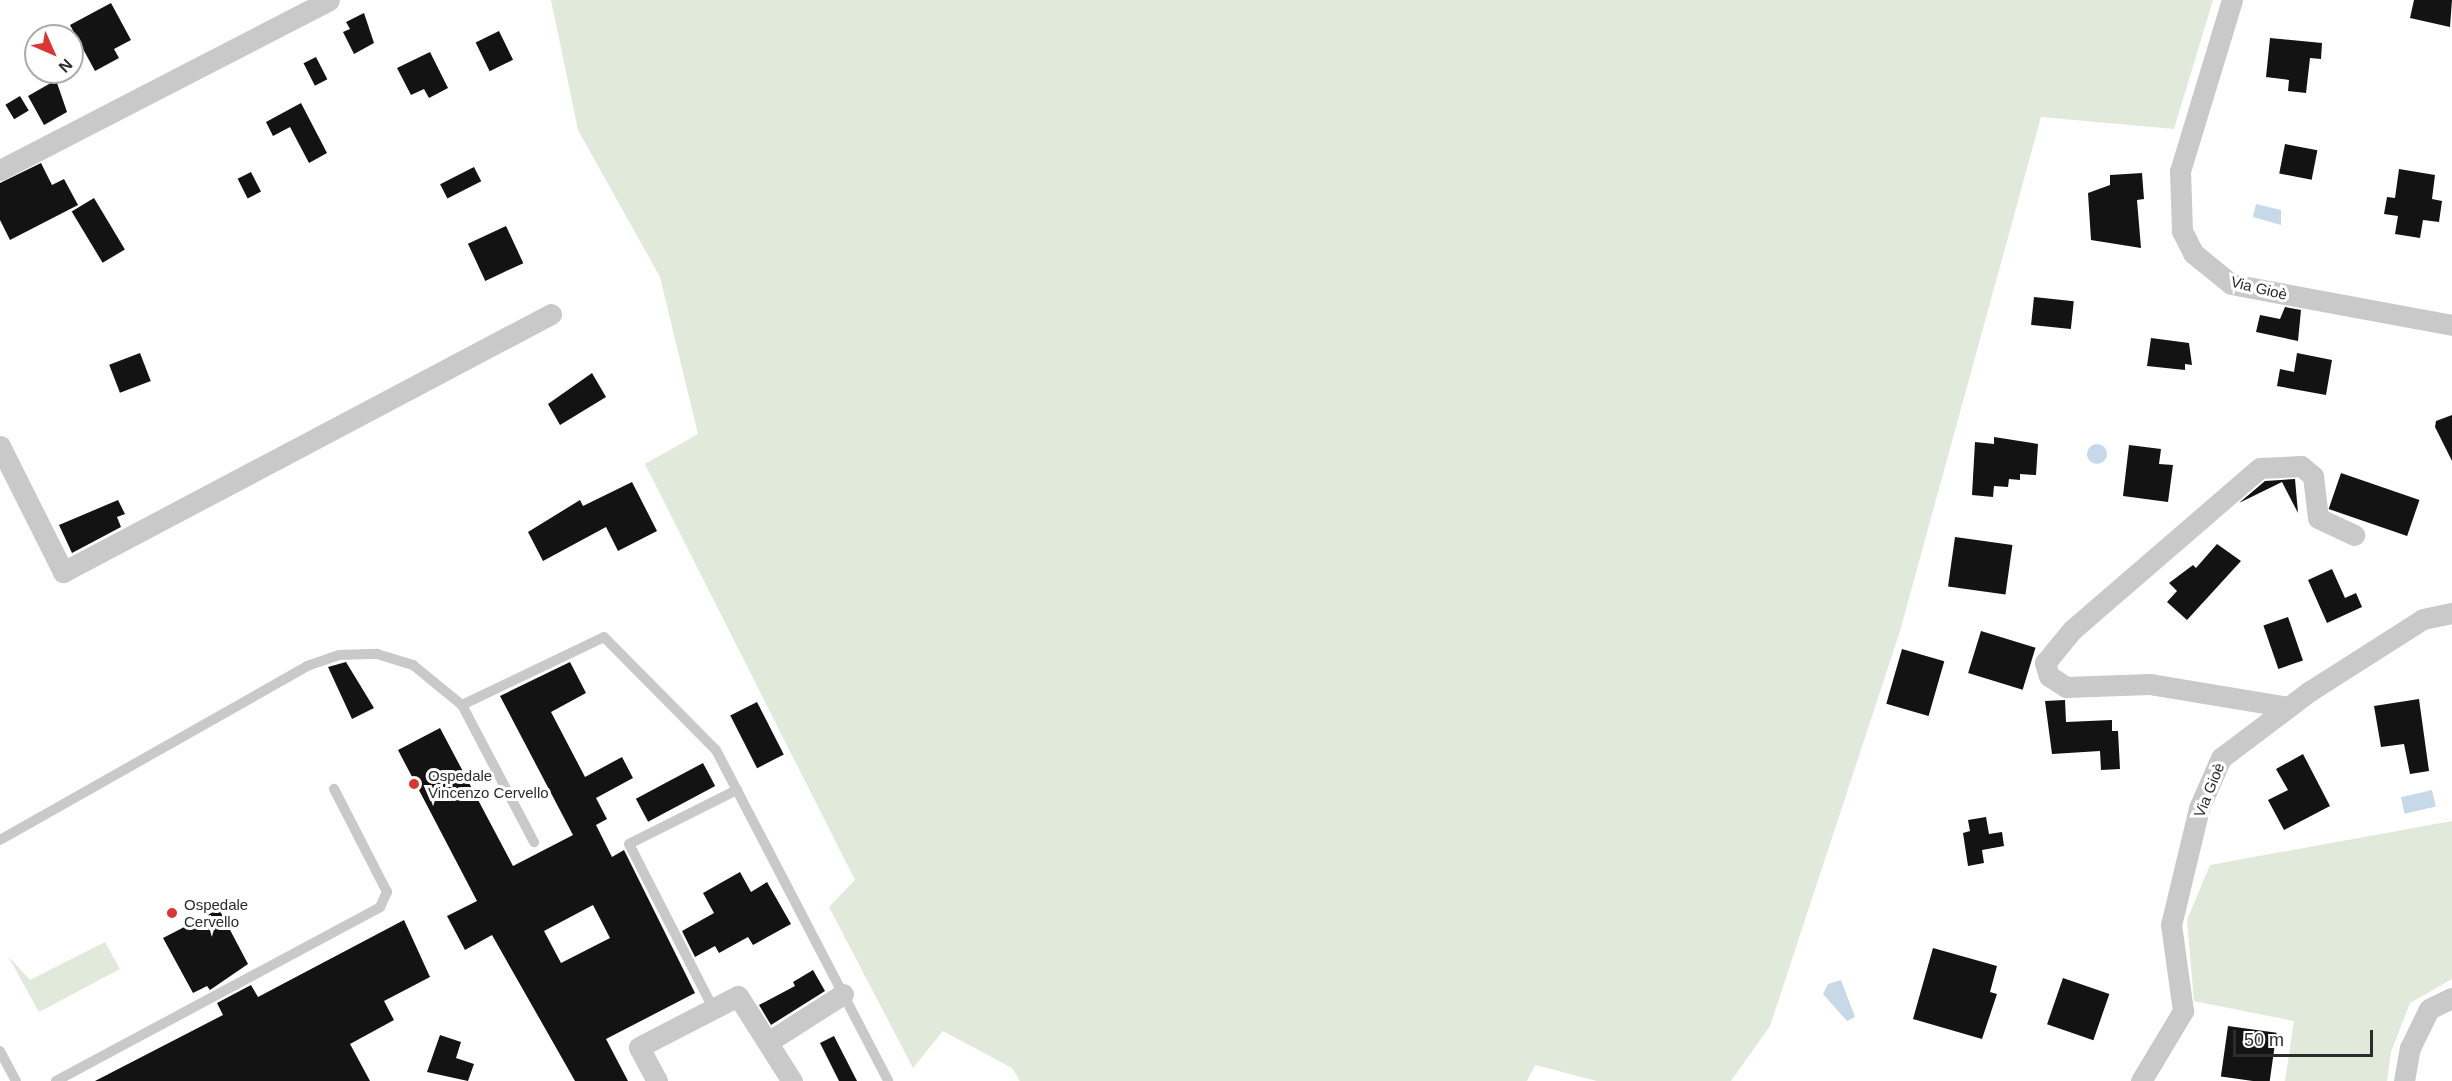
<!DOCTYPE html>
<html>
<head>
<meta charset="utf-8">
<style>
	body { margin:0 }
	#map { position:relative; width:2452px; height:1081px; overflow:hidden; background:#fff; font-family:Arial,sans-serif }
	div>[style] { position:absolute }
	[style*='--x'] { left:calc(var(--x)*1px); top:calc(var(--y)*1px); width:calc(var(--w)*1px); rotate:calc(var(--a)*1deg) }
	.green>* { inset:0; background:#e1e9da }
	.water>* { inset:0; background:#c6d9e9; transform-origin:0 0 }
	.round { border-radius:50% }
	.building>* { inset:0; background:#131313; transform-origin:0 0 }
	.lane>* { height:10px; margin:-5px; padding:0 5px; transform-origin:5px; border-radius:5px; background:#c9c9c9 }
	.street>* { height:21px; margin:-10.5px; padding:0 10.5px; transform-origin:10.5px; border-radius:10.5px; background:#c9c9c9 }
	.dots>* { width:16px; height:16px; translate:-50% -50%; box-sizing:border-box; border:3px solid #fff; border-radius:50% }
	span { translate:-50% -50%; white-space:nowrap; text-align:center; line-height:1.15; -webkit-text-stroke:6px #fff; paint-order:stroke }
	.street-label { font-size:15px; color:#2c2c2c }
	.poi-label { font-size:15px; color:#2c2c2c }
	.left { translate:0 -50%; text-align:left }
	.north { position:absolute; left:24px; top:24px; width:60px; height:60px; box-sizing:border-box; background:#fff; border:2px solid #ababab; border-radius:50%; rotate:135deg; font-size:16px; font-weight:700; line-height:24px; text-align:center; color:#2c2c2c }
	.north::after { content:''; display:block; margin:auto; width:21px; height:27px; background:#dd3434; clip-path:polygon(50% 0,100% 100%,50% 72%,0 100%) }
	.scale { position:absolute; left:2233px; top:1030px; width:140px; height:27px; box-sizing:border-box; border:3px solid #2c2c2c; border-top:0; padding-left:8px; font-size:18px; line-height:21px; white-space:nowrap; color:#2c2c2c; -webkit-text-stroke:4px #fff; paint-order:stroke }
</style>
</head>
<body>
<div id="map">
	<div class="green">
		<div style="clip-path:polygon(551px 0,2213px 0,2174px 129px,2041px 117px,1900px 631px,1770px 1026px,1731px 1081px,1597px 1081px,1535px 1065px,1527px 1081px,1020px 1081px,1012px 1068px,943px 1031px,913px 1068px,829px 907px,855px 880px,645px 464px,698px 434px,660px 277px,578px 130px)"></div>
		<div style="clip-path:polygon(2452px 821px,2452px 979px,2410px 1003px,2391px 1052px,2387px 1081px,2285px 1081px,2294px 1021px,2194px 1001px,2187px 920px,2210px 865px)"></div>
		<div style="clip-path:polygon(105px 942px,120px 969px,39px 1012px,8px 956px,30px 980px)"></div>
	</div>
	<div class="water">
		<div style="clip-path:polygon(2256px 204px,2281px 210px,2281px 225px,2253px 217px)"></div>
		<div class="round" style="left:2087px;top:444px;width:20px;height:20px"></div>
		<div style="left:2432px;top:790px;width:17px;height:32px;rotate:77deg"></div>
		<div style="clip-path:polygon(1841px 980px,1855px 1017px,1847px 1021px,1823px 994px,1828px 984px)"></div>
	</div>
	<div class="building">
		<div style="clip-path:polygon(2414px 0,2452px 0,2450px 27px,2410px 18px)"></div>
		<div style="clip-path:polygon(111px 3px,131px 40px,114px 49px,119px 58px,95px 71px,70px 25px)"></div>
		<div style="clip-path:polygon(364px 13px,374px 43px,354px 54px,343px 32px,350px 29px,346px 22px)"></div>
		<div style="left:499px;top:31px;width:32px;height:26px;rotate:64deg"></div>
		<div style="clip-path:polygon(2270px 38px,2322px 43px,2321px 59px,2310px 58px,2306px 93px,2288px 91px,2289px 80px,2266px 77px)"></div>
		<div style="clip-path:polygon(430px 52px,448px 88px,429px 98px,424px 89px,411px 95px,397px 68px)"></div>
		<div style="left:316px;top:57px;width:25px;height:14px;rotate:63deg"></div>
		<div style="clip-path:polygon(56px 80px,67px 112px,44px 125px,28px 96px)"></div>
		<div style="left:20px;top:96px;width:17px;height:17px;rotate:59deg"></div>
		<div style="clip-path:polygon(301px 103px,327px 153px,309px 163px,290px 127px,273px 136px,266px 122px)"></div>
		<div style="left:2285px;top:144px;width:33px;height:30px;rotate:11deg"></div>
		<div style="clip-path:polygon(41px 163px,52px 185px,64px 179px,78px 205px,10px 240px,0 220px,0 183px)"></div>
		<div style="left:474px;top:167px;width:16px;height:38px;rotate:63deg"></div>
		<div style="clip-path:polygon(2399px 169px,2435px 175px,2432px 199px,2442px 201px,2439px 222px,2423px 220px,2420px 238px,2395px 234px,2398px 216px,2384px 214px,2387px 197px,2395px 198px)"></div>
		<div style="left:251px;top:172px;width:22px;height:15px;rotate:63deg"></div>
		<div style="clip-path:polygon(2142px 173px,2144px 199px,2137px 200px,2141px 248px,2091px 240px,2088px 193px,2110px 185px,2110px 175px)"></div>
		<div style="left:94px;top:198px;width:60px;height:26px;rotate:59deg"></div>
		<div style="left:506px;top:226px;width:41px;height:42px;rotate:65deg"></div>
		<div style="left:2034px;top:297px;width:40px;height:28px;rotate:6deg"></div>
		<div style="clip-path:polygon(2285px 307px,2301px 310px,2298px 341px,2256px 332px,2260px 315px,2280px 319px)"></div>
		<div style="clip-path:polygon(2151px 338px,2189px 343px,2192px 365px,2185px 364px,2185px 370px,2147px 366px)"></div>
		<div style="left:140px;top:353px;width:30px;height:33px;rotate:69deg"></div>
		<div style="clip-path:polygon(2297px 353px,2332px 360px,2326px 395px,2277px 386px,2280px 369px,2294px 372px)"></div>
		<div style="clip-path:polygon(592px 373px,606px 397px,560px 425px,548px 404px)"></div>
		<div style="clip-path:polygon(2452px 415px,2452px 461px,2435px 427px,2436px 421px)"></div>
		<div style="clip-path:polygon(1994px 437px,2038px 444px,2036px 475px,2020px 474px,2020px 480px,2009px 479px,2008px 487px,1994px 486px,1993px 497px,1972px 495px,1975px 442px,1994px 444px)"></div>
		<div style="clip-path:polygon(2129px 445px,2161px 449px,2159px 464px,2173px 465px,2168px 502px,2123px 496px)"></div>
		<div style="left:2341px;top:473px;width:83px;height:38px;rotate:19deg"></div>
		<div style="clip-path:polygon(2295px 479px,2298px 513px,2282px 482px,2239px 503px,2265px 481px)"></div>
		<div style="clip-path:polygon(632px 482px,657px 531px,618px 551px,606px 527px,543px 561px,528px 532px,580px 500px,583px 506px)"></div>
		<div style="clip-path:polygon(118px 500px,125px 514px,117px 517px,121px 527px,72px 553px,59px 525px)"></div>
		<div style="left:1955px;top:537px;width:58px;height:50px;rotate:8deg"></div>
		<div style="clip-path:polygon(2217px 544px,2241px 561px,2187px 620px,2167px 602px,2177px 591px,2169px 583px,2193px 565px,2196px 568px)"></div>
		<div style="clip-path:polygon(2332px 569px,2345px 598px,2356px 593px,2362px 607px,2327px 623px,2308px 580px)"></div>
		<div style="left:2288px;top:617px;width:46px;height:26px;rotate:71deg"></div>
		<div style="left:1981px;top:631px;width:57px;height:44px;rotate:17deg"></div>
		<div style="left:1902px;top:649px;width:44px;height:57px;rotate:16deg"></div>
		<div style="clip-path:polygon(346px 662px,374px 708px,352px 719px,328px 667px)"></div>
		<div style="clip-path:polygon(evenodd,570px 662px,586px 693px,551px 712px,585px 777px,622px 757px,633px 778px,596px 798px,607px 819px,596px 825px,612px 857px,624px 850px,695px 993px,606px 1039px,628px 1081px,575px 1081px,492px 935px,465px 950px,447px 916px,477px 901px,398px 750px,440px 728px,513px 866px,573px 835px,500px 696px,570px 662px,593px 905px,610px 938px,561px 963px,544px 931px,593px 905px)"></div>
		<div style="clip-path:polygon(2419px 699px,2429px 771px,2410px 774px,2404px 744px,2381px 747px,2374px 706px)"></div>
		<div style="clip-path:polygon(2065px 700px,2066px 722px,2112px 720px,2112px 731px,2118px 731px,2120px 769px,2101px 770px,2100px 751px,2052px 754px,2045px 701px)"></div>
		<div style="left:757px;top:702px;width:59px;height:30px;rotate:63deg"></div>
		<div style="clip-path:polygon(2303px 754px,2330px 806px,2284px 830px,2268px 800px,2288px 790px,2276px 769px)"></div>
		<div style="left:703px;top:763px;width:26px;height:76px;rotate:62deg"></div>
		<div style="clip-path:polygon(1986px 817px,1989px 834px,2002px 832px,2004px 846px,1982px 850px,1984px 863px,1968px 866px,1963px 833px,1970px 831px,1968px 820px)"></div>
		<div style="clip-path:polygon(740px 872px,751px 892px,767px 882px,791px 924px,753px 945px,748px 937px,719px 953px,715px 946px,695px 957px,682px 931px,714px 913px,703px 893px)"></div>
		<div style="clip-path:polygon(219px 909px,248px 964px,210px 990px,207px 986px,193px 993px,163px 938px)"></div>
		<div style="clip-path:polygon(404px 920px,430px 977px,384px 1001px,394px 1020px,350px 1044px,370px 1081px,95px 1081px,223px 1015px,217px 1003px,251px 985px,258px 997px)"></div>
		<div style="clip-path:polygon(1933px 948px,1997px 966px,1990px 992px,1997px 994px,1982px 1039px,1913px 1019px)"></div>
		<div style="clip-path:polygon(813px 970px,825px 991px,771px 1025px,759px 1005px,795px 986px,793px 982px)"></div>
		<div style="left:2063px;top:978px;width:49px;height:49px;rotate:19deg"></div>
		<div style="left:2228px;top:1026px;width:49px;height:51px;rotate:8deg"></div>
		<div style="clip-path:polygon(440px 1035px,461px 1042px,456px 1058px,474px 1064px,468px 1081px,427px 1072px)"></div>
		<div style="clip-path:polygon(834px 1036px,857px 1081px,839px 1081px,820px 1043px)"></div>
	</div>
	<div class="lane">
		<div style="--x:462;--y:705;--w:157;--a:-25.6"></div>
		<div style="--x:604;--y:637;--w:159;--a:45.3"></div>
		<div style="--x:716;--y:750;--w:373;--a:62.5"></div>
		<div style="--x:0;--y:840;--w:353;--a:-29.5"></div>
		<div style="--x:307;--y:666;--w:34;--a:-19"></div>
		<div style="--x:339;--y:655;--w:38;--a:-2"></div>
		<div style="--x:377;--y:654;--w:38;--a:17"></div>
		<div style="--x:413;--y:665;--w:63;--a:39.2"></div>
		<div style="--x:462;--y:705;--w:155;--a:62.3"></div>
		<div style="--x:713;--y:1008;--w:184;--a:-117.1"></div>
		<div style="--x:629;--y:844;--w:121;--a:-26.6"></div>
		<div style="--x:0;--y:1051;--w:34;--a:62"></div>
		<div style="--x:56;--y:1081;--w:368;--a:-28.2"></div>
		<div style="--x:380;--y:907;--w:17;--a:-65"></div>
		<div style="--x:387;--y:892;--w:116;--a:-117.2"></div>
	</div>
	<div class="street">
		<div style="--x:2232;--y:0;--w:179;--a:106.9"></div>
		<div style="--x:2180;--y:171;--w:60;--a:88.1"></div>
		<div style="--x:2182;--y:231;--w:25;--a:63"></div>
		<div style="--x:2193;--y:253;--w:49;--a:39.2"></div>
		<div style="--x:2231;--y:284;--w:225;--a:10.5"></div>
		<div style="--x:0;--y:170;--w:370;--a:-27.3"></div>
		<div style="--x:0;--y:446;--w:141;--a:63.4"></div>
		<div style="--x:63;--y:572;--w:552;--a:-27.86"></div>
		<div style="--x:2288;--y:707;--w:141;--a:-170.6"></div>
		<div style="--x:2149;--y:684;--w:83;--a:177.9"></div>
		<div style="--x:2066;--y:687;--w:20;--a:-147"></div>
		<div style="--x:2049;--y:676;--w:14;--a:-107"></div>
		<div style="--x:2045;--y:663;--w:43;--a:-50.7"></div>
		<div style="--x:2072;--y:630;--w:248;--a:-40.8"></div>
		<div style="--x:2260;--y:468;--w:41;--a:-2.8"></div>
		<div style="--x:2301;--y:466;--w:16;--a:40"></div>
		<div style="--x:2313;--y:476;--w:42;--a:83.2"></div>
		<div style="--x:2318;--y:518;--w:40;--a:25"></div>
		<div style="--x:768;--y:1042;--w:89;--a:-32.6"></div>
		<div style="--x:657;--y:1081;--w:38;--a:-118"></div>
		<div style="--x:639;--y:1047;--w:111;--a:-27.3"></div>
		<div style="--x:738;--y:996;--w:101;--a:57.6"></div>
		<div style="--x:2141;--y:1081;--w:82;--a:-59"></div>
		<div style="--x:2183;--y:1011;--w:87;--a:-97.9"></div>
		<div style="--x:2171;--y:925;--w:120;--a:-76.5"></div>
		<div style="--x:2199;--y:808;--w:55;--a:-66.3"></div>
		<div style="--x:2221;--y:758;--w:111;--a:-37"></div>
		<div style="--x:2310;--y:691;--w:134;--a:-32.5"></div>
		<div style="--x:2423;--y:619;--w:30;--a:-12"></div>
		<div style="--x:2404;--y:1081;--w:34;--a:-80"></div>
		<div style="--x:2410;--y:1048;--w:43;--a:-64"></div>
		<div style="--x:2429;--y:1009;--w:25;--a:-26"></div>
	</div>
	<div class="dots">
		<div style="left:414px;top:784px;background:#dd3434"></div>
		<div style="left:172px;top:913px;background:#dd3434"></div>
	</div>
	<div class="street-label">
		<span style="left:2259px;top:288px;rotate:14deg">Via Gioè</span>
		<span style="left:2209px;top:790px;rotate:-68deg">Via Gioè</span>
	</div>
	<div class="poi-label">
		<span class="left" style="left:428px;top:784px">Ospedale<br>Vincenzo Cervello</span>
		<span class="left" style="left:184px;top:913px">Ospedale<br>Cervello</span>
	</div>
	<div class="north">N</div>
	<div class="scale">50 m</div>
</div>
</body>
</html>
